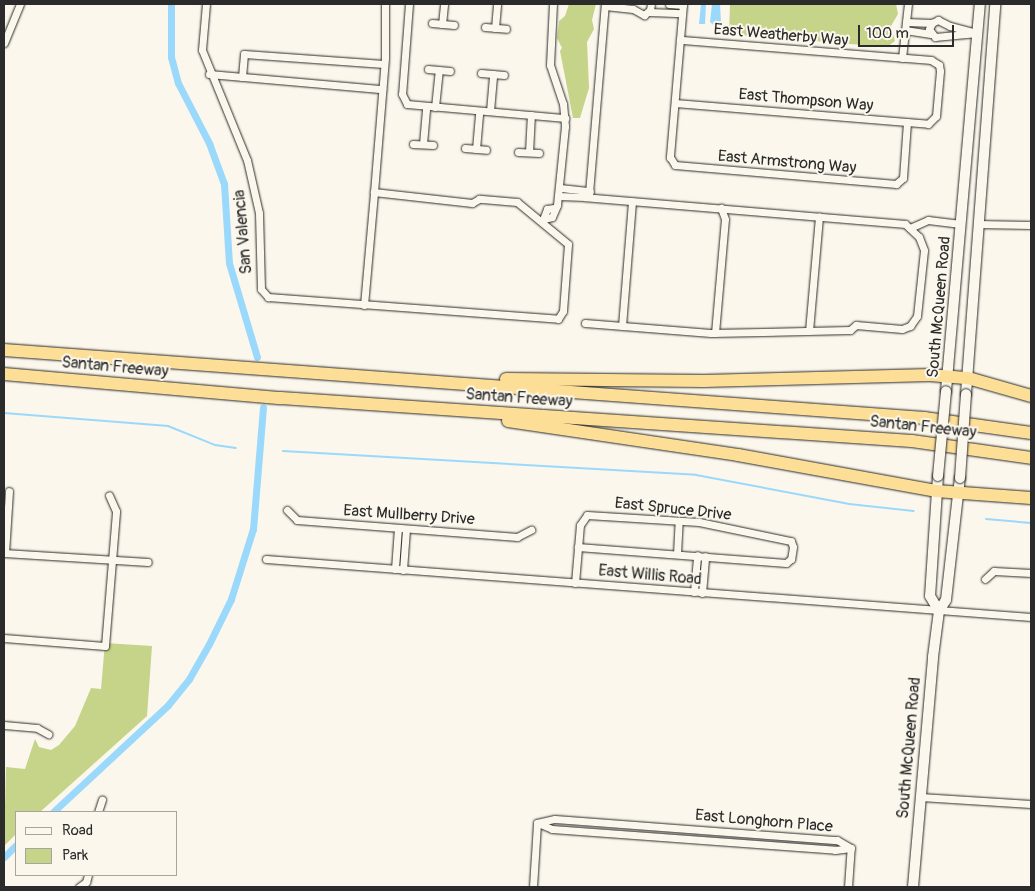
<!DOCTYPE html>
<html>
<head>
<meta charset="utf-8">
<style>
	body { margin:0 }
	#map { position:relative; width:1035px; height:891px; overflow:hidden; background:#fbf7ec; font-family:Pangolin,sans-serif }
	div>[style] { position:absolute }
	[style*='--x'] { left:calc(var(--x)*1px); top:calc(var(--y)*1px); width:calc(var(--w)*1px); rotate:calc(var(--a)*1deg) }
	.green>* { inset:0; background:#c5d488 }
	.water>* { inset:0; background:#9ad9fb }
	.stream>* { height:2px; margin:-1px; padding:0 1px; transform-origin:1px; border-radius:1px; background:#9ad9fb }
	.canal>* { height:7px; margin:-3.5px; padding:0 3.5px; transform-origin:3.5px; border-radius:3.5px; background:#9ad9fb }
	.roads { filter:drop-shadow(0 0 1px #2b2b2b) drop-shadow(0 0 1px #2b2b2b) }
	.street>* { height:7px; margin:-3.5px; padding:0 3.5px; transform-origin:3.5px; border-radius:3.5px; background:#fbf7ec }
	.secondary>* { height:10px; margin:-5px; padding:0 5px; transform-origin:5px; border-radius:5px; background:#fbf7ec }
	.highway>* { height:12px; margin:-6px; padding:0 6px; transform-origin:6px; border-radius:6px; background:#fdde96 }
	.bridges { filter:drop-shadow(0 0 1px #2b2b2b) drop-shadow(0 0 1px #2b2b2b) }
	.secondary-bridge>* { height:10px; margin:-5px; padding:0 5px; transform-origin:5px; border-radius:5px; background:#fbf7ec }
	span { translate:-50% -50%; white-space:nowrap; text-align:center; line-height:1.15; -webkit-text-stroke:4px #fbf7ec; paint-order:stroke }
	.street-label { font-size:16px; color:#2b2b2b }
	.frame { position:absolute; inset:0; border:5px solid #2b2b2b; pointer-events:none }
	.legend { position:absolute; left:15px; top:811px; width:162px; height:65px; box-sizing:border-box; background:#fbf7ec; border:1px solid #a8a59f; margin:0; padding:6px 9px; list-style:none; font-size:15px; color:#2b2b2b }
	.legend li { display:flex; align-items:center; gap:10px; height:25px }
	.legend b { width:25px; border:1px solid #a8a59f }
	.scale { position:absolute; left:858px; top:25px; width:96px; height:22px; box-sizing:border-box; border:2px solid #2b2b2b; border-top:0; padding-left:6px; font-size:15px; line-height:18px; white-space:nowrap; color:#2b2b2b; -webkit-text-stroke:4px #fbf7ec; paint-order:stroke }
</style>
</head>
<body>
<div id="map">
	<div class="green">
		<div style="clip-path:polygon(569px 4px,596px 4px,592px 20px,594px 29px,587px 42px,589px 88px,580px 118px,573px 118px,560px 51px,562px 48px,557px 38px,559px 21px,565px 16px)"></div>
		<div style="clip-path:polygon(730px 4px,896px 4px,898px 14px,891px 26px,895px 41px,887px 47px,729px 34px)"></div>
		<div style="clip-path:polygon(105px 643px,152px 646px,147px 716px,40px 812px,16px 812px,16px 834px,4px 846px,6px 767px,25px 769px,35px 739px,39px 747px,51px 750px,59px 745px,75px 726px,91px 688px,101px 689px)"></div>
	</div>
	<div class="water">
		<div style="clip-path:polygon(701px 4px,706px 4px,705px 24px,699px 24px)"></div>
		<div style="clip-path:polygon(712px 4px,720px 4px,721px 23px,716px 27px,710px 22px)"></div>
	</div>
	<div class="stream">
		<div style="--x:4;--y:413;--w:165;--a:4.5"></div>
		<div style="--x:168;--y:426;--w:51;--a:22"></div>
		<div style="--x:215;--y:445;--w:21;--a:8"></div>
		<div style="--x:283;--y:451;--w:414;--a:3.3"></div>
		<div style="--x:696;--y:475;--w:156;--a:10.7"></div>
		<div style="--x:849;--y:504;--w:65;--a:6.1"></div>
		<div style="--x:986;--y:519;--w:45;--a:5.1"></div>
	</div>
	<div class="canal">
		<div style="--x:171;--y:4;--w:53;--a:90"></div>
		<div style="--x:171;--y:57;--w:27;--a:75"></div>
		<div style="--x:178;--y:83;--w:68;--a:62.7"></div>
		<div style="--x:209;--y:143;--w:44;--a:69.9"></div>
		<div style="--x:224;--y:184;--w:79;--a:86.4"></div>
		<div style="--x:229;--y:263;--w:98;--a:73.4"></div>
		<div style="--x:53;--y:812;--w:157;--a:-42.9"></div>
		<div style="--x:168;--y:705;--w:33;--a:-51"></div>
		<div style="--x:189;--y:679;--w:40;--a:-60.3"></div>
		<div style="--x:209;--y:644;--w:50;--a:-63.9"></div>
		<div style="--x:231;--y:599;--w:73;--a:-72.6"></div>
		<div style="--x:253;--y:529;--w:122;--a:-85.3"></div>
		<div style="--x:4;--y:857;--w:17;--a:-45"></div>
	</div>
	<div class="roads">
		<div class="street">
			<div style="--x:206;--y:4;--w:46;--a:95"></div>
			<div style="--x:202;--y:50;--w:119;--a:67.8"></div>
			<div style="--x:247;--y:160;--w:54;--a:77.2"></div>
			<div style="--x:259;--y:213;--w:76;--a:88.5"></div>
			<div style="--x:261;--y:289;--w:11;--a:49"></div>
			<div style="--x:268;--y:297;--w:291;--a:4.3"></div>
			<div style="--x:558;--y:319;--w:9;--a:-58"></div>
			<div style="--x:563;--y:311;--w:67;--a:-85.7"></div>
			<div style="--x:568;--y:244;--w:66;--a:-140.5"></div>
			<div style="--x:517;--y:202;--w:38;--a:-175"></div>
			<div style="--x:479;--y:199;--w:8;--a:150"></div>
			<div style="--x:472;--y:203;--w:99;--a:-173.6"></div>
			<div style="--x:374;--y:192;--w:135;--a:-85.3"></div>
			<div style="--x:385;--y:57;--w:53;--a:-90"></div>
			<div style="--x:409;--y:4;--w:90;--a:94.4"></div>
			<div style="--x:402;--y:94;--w:11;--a:63"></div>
			<div style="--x:407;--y:104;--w:159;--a:5.1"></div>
			<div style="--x:669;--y:4;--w:14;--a:4"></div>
			<div style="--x:683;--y:4;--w:154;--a:94.9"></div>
			<div style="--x:670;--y:157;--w:9;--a:58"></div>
			<div style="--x:675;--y:165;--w:222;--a:4.9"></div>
			<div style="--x:896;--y:184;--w:9;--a:-41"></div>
			<div style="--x:903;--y:178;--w:56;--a:-85.9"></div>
			<div style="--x:605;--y:6;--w:28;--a:6"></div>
			<div style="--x:633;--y:9;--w:13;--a:29"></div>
			<div style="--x:644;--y:15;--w:8;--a:-40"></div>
			<div style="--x:650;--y:10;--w:6;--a:-81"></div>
			<div style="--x:649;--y:12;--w:33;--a:2"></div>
			<div style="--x:938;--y:20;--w:13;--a:27"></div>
			<div style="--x:950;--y:26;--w:28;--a:15"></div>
			<div style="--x:977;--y:33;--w:42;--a:174.6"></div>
			<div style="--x:935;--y:37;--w:10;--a:-127"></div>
			<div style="--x:929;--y:29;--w:7;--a:-63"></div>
			<div style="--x:932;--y:23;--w:7;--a:-27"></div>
			<div style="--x:906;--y:22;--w:26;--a:2"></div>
			<div style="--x:432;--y:23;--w:22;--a:5"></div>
			<div style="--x:442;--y:24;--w:20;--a:-84"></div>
			<div style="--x:485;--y:27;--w:21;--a:5"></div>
			<div style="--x:495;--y:28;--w:24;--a:-85"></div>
			<div style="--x:905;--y:30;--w:26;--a:9"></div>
			<div style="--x:4;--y:43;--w:42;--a:-67.7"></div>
			<div style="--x:902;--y:58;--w:54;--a:-83.7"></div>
			<div style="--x:428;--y:69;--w:22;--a:5"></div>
			<div style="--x:481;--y:73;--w:23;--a:5"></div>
			<div style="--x:209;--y:74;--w:174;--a:5"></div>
			<div style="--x:242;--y:77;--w:23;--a:-85"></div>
			<div style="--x:244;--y:54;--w:140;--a:4.1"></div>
			<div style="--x:675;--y:103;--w:254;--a:4.7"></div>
			<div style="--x:928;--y:124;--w:11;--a:-45"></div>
			<div style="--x:936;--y:116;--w:45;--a:-84.9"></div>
			<div style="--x:940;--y:71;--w:6;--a:-99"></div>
			<div style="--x:939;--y:65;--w:9;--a:-148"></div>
			<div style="--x:931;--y:60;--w:252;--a:-175.4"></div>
			<div style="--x:435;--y:107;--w:37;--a:-84"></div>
			<div style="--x:490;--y:111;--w:37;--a:-85"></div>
			<div style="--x:413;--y:144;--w:20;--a:3"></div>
			<div style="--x:423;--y:144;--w:38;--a:-85"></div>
			<div style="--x:465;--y:148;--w:21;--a:5"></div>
			<div style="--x:476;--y:149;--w:38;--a:-85"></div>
			<div style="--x:518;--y:152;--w:21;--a:3"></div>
			<div style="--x:529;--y:152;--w:37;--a:-87"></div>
			<div style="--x:560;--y:188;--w:30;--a:6"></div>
			<div style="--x:558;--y:196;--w:27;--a:2"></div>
			<div style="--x:585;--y:197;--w:6;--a:-45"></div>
			<div style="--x:589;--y:193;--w:190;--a:-85.2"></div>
			<div style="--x:544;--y:219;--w:8;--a:-14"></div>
			<div style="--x:552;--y:217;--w:13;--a:-67"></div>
			<div style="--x:557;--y:205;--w:79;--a:-84.2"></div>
			<div style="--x:565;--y:126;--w:22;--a:-95"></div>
			<div style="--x:563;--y:104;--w:41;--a:-108.4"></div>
			<div style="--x:550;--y:65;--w:61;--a:-87.2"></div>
			<div style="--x:542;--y:222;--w:14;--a:-69"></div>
			<div style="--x:547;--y:209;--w:7;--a:-8"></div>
			<div style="--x:977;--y:224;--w:54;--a:1.1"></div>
			<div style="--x:910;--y:228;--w:20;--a:-24"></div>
			<div style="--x:928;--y:220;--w:33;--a:7"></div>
			<div style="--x:364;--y:305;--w:113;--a:-84.9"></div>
			<div style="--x:585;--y:323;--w:126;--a:4.5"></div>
			<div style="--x:711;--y:333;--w:139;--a:-1.2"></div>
			<div style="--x:850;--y:330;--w:8;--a:-40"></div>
			<div style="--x:856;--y:325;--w:46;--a:5"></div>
			<div style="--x:902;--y:329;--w:9;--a:-21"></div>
			<div style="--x:910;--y:326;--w:12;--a:-55"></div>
			<div style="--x:917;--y:316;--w:66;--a:-83.9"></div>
			<div style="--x:924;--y:250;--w:14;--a:-111"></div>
			<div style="--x:919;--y:237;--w:19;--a:-137"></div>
			<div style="--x:905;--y:224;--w:320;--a:-175.2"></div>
			<div style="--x:622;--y:326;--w:125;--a:-85.4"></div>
			<div style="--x:809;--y:331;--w:115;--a:-85"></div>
			<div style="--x:715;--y:333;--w:114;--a:-85"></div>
			<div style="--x:725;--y:219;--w:12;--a:-110"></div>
			<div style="--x:287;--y:510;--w:14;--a:45"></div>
			<div style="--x:297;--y:520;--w:221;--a:4.4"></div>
			<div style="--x:517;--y:537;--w:16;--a:-27"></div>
			<div style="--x:4;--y:553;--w:144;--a:3.6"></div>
			<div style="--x:5;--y:553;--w:62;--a:-86.3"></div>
			<div style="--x:677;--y:554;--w:33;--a:-87"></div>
			<div style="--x:266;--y:559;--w:767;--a:4.34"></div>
			<div style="--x:395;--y:569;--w:41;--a:-85.8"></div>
			<div style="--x:403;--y:570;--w:41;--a:-85.8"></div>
			<div style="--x:985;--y:579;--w:12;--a:-42"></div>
			<div style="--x:994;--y:571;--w:37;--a:3"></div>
			<div style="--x:575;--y:583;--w:58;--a:-85.1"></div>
			<div style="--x:580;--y:525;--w:12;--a:-55"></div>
			<div style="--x:587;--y:515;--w:112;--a:3.6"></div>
			<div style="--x:699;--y:522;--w:94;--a:11.7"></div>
			<div style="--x:791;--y:541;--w:6;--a:72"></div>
			<div style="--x:793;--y:547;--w:12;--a:99"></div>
			<div style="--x:791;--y:559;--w:6;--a:141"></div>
			<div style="--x:786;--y:563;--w:209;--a:-175.6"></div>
			<div style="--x:694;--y:592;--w:37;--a:-85"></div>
			<div style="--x:702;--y:593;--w:37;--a:-85"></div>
			<div style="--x:4;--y:638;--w:101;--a:4.5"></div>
			<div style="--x:105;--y:646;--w:135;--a:-85.3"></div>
			<div style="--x:116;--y:511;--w:17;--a:-114"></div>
			<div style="--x:4;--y:725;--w:33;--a:5"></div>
			<div style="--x:37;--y:728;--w:13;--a:29"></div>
			<div style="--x:920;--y:797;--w:111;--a:3.6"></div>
			<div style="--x:98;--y:812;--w:13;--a:-72"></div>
			<div style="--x:537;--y:823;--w:18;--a:-13"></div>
			<div style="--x:555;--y:819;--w:283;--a:4.3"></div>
			<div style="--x:837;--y:840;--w:16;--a:30"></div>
			<div style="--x:538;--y:823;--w:15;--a:23"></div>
			<div style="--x:552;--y:829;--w:284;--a:4.2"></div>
			<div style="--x:835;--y:850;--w:16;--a:-7"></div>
			<div style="--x:79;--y:887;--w:9;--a:-36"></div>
			<div style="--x:86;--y:882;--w:7;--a:-74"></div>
			<div style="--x:533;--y:887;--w:64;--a:-86.4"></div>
			<div style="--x:848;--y:887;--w:39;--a:-86"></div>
		</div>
		<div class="secondary">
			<div style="--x:946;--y:391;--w:388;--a:-85"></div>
			<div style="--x:966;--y:394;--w:391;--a:-85.7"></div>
			<div style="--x:938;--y:476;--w:120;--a:93.8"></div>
			<div style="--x:930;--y:596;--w:17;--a:59"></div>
			<div style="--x:913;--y:887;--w:231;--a:-85"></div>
			<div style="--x:933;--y:657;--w:46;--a:-82.6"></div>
			<div style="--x:939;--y:611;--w:13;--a:-58"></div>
			<div style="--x:946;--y:600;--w:123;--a:-83.5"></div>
		</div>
		<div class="highway">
			<div style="--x:4;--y:350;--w:923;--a:4.23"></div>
			<div style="--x:924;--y:418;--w:108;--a:8"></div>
			<div style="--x:4;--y:374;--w:278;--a:5"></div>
			<div style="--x:281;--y:398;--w:632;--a:3.9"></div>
			<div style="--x:912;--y:441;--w:120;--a:8.1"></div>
			<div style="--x:506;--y:379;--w:198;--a:0.6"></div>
			<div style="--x:704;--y:381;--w:226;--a:-1.5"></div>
			<div style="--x:930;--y:375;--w:38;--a:5"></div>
			<div style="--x:968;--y:378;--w:66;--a:15.9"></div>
			<div style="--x:508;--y:421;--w:232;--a:8.4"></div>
			<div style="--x:738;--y:455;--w:201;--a:10.3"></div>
			<div style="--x:936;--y:491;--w:95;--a:4.2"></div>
		</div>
	</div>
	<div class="bridges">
		<div class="secondary-bridge">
			<div style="--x:938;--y:476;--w:85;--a:-84.6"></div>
			<div style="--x:960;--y:478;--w:84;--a:-85.9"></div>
		</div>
	</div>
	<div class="street-label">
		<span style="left:781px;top:35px;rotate:5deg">East Weatherby Way</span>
		<span style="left:806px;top:100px;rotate:5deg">East Thompson Way</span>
		<span style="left:787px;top:162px;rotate:5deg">East Armstrong Way</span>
		<span style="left:243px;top:232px;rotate:-95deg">San Valencia</span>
		<span style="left:939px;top:307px;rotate:-85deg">South McQueen Road</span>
		<span style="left:115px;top:367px;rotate:5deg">Santan Freeway</span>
		<span style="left:519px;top:398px;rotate:4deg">Santan Freeway</span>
		<span style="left:923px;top:427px;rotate:6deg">Santan Freeway</span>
		<span style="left:673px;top:509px;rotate:6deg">East Spruce Drive</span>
		<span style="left:409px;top:515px;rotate:4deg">East Mullberry Drive</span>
		<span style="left:650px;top:575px;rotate:5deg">East Willis Road</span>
		<span style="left:909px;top:748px;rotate:-85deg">South McQueen Road</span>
		<span style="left:764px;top:821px;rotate:5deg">East Longhorn Place</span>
	</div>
	<div class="frame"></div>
	<ul class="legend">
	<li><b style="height:6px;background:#fbf7ec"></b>Road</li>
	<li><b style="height:14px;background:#c5d488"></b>Park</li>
	</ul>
	<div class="scale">100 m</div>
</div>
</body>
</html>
